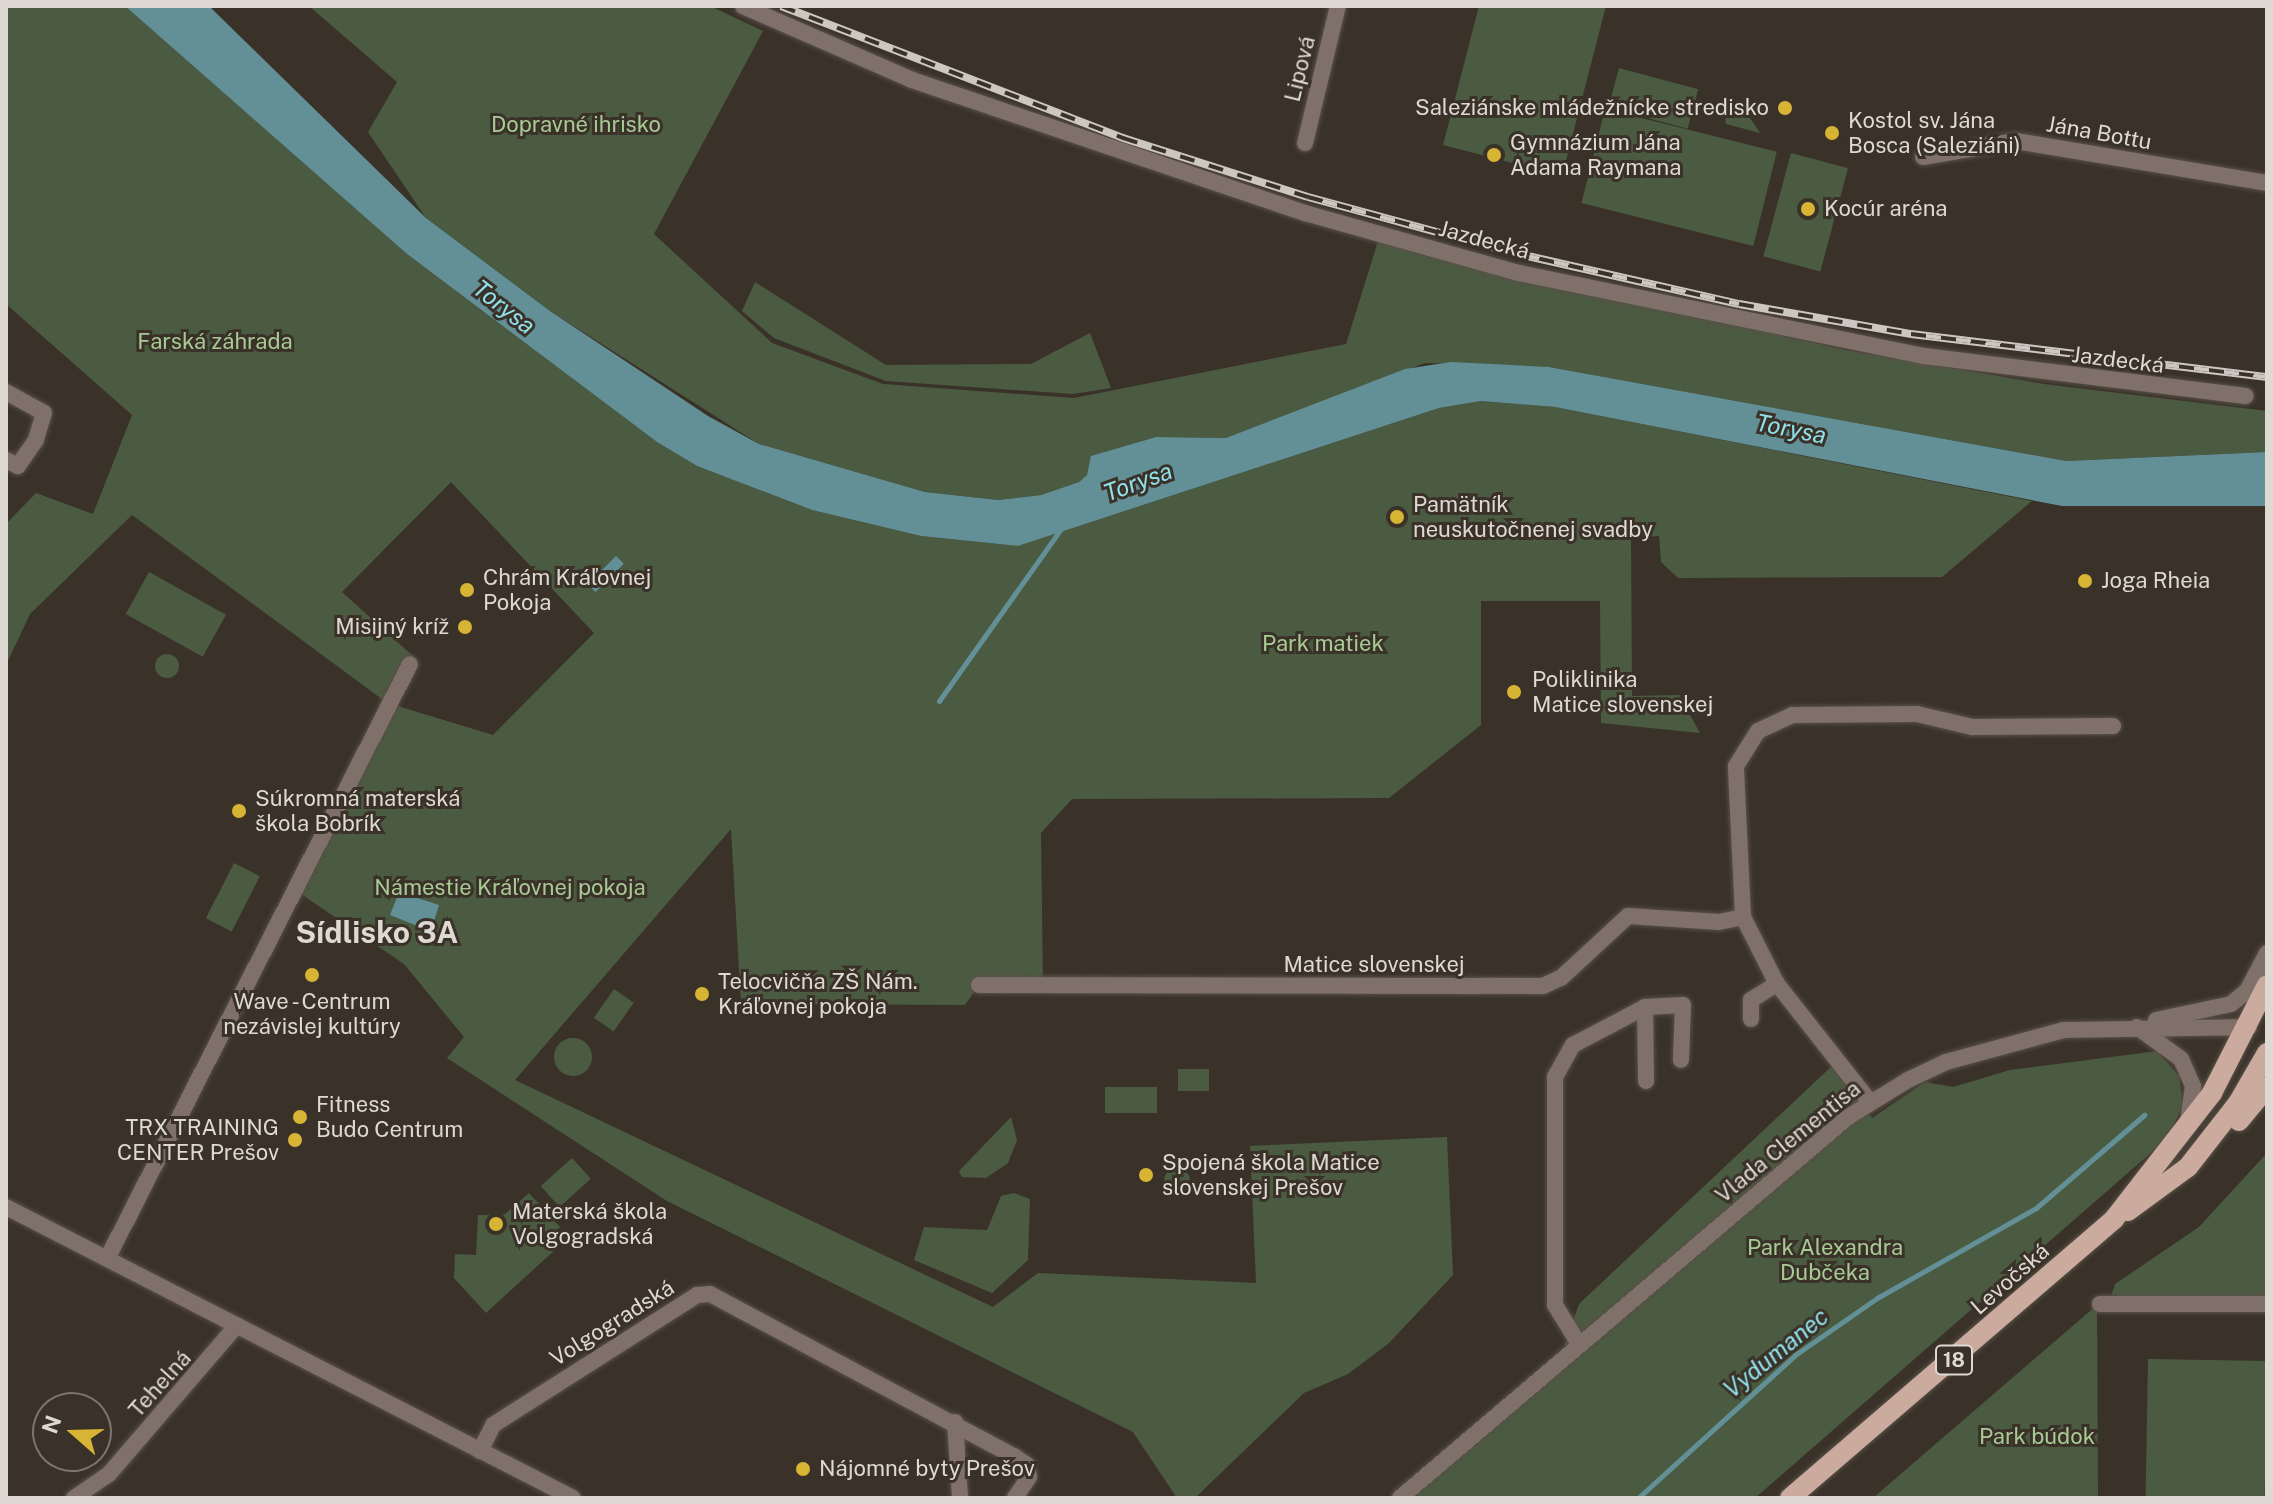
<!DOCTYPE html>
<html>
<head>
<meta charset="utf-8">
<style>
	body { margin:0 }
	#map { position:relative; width:2273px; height:1504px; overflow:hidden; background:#3a3229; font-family:"Public Sans",sans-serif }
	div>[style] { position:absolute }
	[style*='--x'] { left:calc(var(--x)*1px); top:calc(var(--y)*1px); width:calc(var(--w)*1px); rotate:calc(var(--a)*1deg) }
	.green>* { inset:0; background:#4b5b41; transform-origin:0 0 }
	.round { border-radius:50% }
	.water>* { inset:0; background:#629096; transform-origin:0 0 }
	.stream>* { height:5px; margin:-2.5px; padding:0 2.5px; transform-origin:2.5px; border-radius:2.5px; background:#629096 }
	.roads { filter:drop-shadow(0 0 2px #585048) drop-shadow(0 0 2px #585048) }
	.minor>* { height:16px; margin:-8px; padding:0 8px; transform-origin:8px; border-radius:8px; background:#80706a }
	.tertiary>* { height:16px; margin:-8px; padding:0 8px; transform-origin:8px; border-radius:8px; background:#80706a }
	.primary>* { height:20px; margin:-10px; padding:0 10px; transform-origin:10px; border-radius:10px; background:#ccab9f }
	.rail>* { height:8px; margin-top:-4px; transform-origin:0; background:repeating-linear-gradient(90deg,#3a3229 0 15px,#cdc7c2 0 30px); box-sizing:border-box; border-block:2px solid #cdc7c2 }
	.dots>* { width:22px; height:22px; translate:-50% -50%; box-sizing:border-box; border:4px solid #3a3229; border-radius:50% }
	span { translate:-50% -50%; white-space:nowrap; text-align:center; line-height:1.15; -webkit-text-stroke:6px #3a3229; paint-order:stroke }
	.shield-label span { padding:2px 6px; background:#3a3229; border:2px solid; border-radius:6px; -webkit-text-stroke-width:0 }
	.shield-label { font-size:20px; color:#dfd9d4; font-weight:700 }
	.street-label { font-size:22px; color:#dfd9d4 }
	.poi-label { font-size:22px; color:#dfd9d4 }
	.right { translate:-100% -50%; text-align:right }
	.left { translate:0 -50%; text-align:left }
	.park-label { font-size:22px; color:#a8ca95 }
	.water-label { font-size:24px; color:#90e1eb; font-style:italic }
	.district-label { font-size:30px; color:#dfd9d4; font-weight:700 }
	.frame { position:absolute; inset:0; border:8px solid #dfd9d4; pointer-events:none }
	.north { position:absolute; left:32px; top:1392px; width:80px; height:80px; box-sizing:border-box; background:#3a3229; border:2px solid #7c756d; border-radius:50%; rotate:290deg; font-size:22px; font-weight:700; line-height:32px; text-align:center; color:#dfd9d4 }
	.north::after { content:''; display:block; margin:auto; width:28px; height:36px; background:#d8b434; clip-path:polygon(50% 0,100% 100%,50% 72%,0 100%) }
</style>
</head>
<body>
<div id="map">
	<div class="green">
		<div style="clip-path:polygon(evenodd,6px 6px,125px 6px,407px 254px,657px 442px,697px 466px,812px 510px,921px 536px,1018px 546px,1439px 408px,1481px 401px,1555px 407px,2032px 501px,1942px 577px,1678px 578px,1661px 562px,1659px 536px,1631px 538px,1632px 696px,1679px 695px,1700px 733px,1601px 723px,1600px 601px,1481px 601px,1481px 725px,1389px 798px,1072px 799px,1041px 833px,1043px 985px,979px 985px,965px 1005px,741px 1004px,731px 829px,515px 1080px,993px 1307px,1038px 1273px,1256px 1283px,1250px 1146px,1447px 1137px,1453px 1275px,1389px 1343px,1348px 1374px,1304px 1393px,1195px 1498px,1177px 1498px,1133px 1432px,667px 1201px,447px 1058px,464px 1037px,404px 964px,298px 892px,390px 705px,132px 515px,30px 614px,6px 665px,6px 524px,36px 493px,93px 514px,132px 415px,6px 304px,6px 6px,451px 482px,594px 633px,493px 735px,391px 704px,414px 657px,342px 592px,451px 482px)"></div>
		<div style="clip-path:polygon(309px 6px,710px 6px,763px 31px,654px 234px,772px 343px,883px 384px,1074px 398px,1346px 344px,1379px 238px,1469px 265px,1846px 350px,2044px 384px,2267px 411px,2267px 452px,2066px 461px,1549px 367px,1425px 363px,1226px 438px,1156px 437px,1092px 456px,1087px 475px,1079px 482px,1041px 495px,998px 500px,925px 492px,759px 444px,550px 311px,426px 218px,368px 132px,397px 82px)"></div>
		<div style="clip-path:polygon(1479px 6px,1606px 6px,1562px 176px,1443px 145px)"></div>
		<div style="left:1619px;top:68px;width:82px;height:41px;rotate:15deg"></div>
		<div style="left:1605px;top:109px;width:177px;height:97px;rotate:14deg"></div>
		<div style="clip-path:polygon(1743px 109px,1744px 109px,1760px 133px,1726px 124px,1725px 119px)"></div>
		<div style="left:1791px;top:153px;width:59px;height:107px;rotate:15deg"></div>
		<div style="clip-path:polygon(755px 282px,886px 365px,1031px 364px,1090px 333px,1111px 388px,1073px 394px,886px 381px,774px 338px,742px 311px)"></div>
		<div style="left:149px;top:572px;width:88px;height:48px;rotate:29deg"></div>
		<div class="round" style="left:155px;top:654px;width:24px;height:24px"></div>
		<div style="left:234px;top:863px;width:29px;height:62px;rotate:27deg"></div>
		<div style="left:614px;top:989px;width:24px;height:35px;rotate:35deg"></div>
		<div class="round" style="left:554px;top:1038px;width:38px;height:38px"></div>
		<div style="clip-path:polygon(2157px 1051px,2179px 1076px,2183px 1104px,2168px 1138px,1755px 1498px,1401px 1498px,1559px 1361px,1579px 1304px,1833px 1065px,1872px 1118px,1925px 1082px,1953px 1087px,2010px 1070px)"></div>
		<div style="left:1178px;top:1069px;width:31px;height:22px"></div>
		<div style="left:1105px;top:1087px;width:52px;height:26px"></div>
		<div style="clip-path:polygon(1011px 1117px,1017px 1140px,1008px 1163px,986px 1178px,962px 1177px,959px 1171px)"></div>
		<div style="clip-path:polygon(2267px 1153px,2267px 1297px,2111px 1296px,2115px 1284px,2199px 1227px)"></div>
		<div style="left:572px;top:1158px;width:28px;height:42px;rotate:48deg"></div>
		<div class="round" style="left:1164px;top:1168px;width:26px;height:26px"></div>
		<div style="clip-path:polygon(529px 1193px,569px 1237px,486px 1313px,454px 1278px,455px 1254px,476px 1255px,478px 1215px,504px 1215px)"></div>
		<div style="clip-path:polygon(1014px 1193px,1030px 1199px,1028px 1260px,992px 1293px,914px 1260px,924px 1227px,987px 1230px,1001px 1196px)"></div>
		<div style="clip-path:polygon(2097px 1305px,2098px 1498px,1873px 1498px,1910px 1466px)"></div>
		<div style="left:2148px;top:1359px;width:119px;height:139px;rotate:1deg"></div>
	</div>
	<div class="water">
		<div style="clip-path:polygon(125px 6px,209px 6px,426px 218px,550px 311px,708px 416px,759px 444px,925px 492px,998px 500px,1041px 495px,1079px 482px,1087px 475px,1091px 456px,1156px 437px,1226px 438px,1405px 369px,1451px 362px,1549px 367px,2066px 461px,2267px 452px,2267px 506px,2062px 506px,1555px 407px,1481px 401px,1439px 408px,1018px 546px,921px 536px,812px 510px,697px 466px,657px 442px,407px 254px)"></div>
		<div style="left:616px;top:556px;width:11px;height:40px;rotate:45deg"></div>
		<div style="clip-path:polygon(399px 892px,439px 905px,433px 924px,420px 927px,390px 915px)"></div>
	</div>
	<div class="stream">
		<div style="--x:939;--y:701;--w:211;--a:-54.7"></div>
		<div style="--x:1638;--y:1498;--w:212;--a:-42.3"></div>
		<div style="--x:1795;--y:1355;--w:100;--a:-34.8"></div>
		<div style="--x:1877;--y:1298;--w:183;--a:-29.5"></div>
		<div style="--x:2036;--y:1208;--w:143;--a:-40.7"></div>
	</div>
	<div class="roads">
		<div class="minor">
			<div style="--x:743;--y:6;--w:184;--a:23.6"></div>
			<div style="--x:912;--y:80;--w:415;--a:18.7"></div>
			<div style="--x:1305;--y:213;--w:222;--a:15.7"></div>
			<div style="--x:1519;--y:273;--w:413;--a:11.6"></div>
			<div style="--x:1924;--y:356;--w:324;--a:7.1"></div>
			<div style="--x:1305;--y:143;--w:141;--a:-76.5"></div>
			<div style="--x:1923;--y:157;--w:94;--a:-9.8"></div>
			<div style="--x:2016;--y:141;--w:254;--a:9.5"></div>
			<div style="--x:6;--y:392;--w:43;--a:28.9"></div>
			<div style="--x:44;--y:413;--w:28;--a:107"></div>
			<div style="--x:36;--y:440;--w:32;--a:125"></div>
			<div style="--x:18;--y:466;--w:13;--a:-153"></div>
			<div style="--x:979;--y:985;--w:564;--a:0.1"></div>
			<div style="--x:1543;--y:986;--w:21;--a:-25"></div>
			<div style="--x:1562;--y:977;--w:90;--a:-42.7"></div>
			<div style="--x:1628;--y:916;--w:91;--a:3.8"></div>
			<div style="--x:1719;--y:922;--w:25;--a:-12"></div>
			<div style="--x:1645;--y:1007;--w:38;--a:-3"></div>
			<div style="--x:1683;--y:1005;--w:55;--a:92.1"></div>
			<div style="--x:1751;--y:1019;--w:19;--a:-90"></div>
			<div style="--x:1751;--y:1000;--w:31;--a:-32"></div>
			<div style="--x:1870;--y:1102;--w:150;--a:-128.2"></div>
			<div style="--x:1777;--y:984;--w:75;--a:-116.9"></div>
			<div style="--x:1743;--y:917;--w:151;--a:-92.7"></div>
			<div style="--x:1736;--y:766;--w:41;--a:-57.8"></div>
			<div style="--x:1758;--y:731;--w:38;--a:-25"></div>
			<div style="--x:1792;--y:715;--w:125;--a:-0.5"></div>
			<div style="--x:1917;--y:714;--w:57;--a:13.3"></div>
			<div style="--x:1972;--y:727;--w:141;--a:-0.4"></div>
			<div style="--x:108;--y:1257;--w:665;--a:-63.01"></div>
			<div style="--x:2100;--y:1304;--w:167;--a:0"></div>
			<div style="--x:1579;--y:1344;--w:46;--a:-121.6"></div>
			<div style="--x:1555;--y:1305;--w:228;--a:-90"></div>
			<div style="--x:1555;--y:1077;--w:37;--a:-61"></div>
			<div style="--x:1573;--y:1045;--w:81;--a:-27.8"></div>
			<div style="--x:1645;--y:1007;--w:74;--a:89.2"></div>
			<div style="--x:955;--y:1422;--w:76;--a:86.2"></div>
			<div style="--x:480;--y:1451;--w:29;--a:-63"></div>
			<div style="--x:493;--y:1425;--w:242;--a:-32.5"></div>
			<div style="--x:697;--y:1295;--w:13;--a:-4"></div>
			<div style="--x:710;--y:1294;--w:344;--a:28.1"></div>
			<div style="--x:1014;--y:1456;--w:16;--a:35"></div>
			<div style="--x:1027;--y:1465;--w:12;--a:81"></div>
			<div style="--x:1029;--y:1477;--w:25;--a:124"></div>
			<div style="--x:74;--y:1498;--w:42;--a:-34.4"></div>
			<div style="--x:109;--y:1474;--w:196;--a:-49.3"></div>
		</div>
		<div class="tertiary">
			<div style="--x:2156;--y:1020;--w:77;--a:-12"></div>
			<div style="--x:2231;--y:1004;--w:21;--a:-39"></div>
			<div style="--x:2247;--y:991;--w:43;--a:-62.2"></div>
			<div style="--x:2137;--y:1027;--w:54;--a:36"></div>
			<div style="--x:2181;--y:1059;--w:30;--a:66"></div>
			<div style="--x:2193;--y:1086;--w:35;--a:98"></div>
			<div style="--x:6;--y:1207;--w:637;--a:27.17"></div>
			<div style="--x:1400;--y:1498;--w:588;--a:-40.38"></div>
			<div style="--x:1848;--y:1117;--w:70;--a:-31.7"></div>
			<div style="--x:1908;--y:1080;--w:42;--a:-25.3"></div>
			<div style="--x:1946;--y:1062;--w:122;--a:-15.2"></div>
			<div style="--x:2064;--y:1030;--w:185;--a:-0.9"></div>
		</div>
		<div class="primary">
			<div style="--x:2239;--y:1121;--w:44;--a:-50.5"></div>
			<div style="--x:2128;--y:1211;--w:74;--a:-36.3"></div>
			<div style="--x:2188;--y:1167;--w:81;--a:-52"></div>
			<div style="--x:2238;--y:1103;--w:58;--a:-59.9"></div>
			<div style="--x:1790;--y:1498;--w:428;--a:-40.7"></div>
			<div style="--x:2114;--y:1219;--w:160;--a:-52.1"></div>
			<div style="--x:2212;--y:1093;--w:121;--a:-63"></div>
		</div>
	</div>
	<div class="rail">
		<div style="--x:781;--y:6;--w:367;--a:21.1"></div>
		<div style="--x:1123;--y:138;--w:194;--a:17.7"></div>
		<div style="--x:1308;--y:197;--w:209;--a:15.2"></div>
		<div style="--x:1510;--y:252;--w:235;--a:12.8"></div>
		<div style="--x:1739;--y:304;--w:175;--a:9.9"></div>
		<div style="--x:1911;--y:334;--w:359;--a:6.9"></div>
	</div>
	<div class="dots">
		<div style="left:1785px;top:108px;background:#d8b434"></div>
		<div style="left:1832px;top:133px;background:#d8b434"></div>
		<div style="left:1494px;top:155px;background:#d8b434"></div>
		<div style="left:1808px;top:209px;background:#d8b434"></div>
		<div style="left:1397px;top:517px;background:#d8b434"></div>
		<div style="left:2085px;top:581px;background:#d8b434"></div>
		<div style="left:467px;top:590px;background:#d8b434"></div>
		<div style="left:465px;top:627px;background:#d8b434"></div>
		<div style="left:1514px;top:692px;background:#d8b434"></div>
		<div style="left:239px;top:811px;background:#d8b434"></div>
		<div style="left:312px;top:975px;background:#d8b434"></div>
		<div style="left:702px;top:994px;background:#d8b434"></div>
		<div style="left:300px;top:1117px;background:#d8b434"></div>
		<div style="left:295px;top:1140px;background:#d8b434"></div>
		<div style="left:1146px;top:1175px;background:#d8b434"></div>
		<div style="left:496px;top:1224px;background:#d8b434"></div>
		<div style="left:803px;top:1469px;background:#d8b434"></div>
	</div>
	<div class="shield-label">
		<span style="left:1954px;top:1360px">18</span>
	</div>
	<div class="street-label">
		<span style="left:1300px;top:69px;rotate:-76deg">Lipová</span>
		<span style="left:2099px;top:133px;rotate:10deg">Jána Bottu</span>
		<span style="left:1484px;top:240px;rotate:15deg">Jazdecká</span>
		<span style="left:2118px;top:360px;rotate:7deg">Jazdecká</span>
		<span style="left:1374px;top:965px">Matice slovenskej</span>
		<span style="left:1788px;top:1142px;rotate:-39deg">Vlada Clementisa</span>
		<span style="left:2010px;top:1279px;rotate:-41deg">Levočská</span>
		<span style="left:612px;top:1323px;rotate:-32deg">Volgogradská</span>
		<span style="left:160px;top:1384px;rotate:-48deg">Tehelná</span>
	</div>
	<div class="poi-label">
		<span class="right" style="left:1769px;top:108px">Saleziánske mládežnícke stredisko</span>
		<span class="left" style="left:1848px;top:133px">Kostol sv. Jána<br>Bosca (Saleziáni)</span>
		<span class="left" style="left:1510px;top:155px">Gymnázium Jána<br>Adama Raymana</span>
		<span class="left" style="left:1824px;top:209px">Kocúr aréna</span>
		<span class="left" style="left:1413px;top:517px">Pamätník<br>neuskutočnenej svadby</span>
		<span class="left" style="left:483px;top:590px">Chrám Kráľovnej<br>Pokoja</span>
		<span class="left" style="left:2101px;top:581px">Joga Rheia</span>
		<span class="right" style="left:449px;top:627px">Misijný kríž</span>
		<span class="left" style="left:1532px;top:692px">Poliklinika<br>Matice slovenskej</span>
		<span class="left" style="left:255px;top:811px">Súkromná materská<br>škola Bobrík</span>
		<span class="left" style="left:718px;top:994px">Telocvičňa ZŠ Nám.<br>Kráľovnej pokoja</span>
		<span style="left:312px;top:1014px">Wave - Centrum<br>nezávislej kultúry</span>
		<span class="left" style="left:316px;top:1117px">Fitness<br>Budo Centrum</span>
		<span class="right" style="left:279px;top:1140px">TRX TRAINING<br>CENTER Prešov</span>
		<span class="left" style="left:1162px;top:1175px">Spojená škola Matice<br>slovenskej Prešov</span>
		<span class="left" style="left:512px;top:1224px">Materská škola<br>Volgogradská</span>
		<span class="left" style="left:819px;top:1469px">Nájomné byty Prešov</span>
	</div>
	<div class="park-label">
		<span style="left:576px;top:125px">Dopravné ihrisko</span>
		<span style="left:215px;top:342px">Farská záhrada</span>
		<span style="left:1323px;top:644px">Park matiek</span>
		<span style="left:510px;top:888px">Námestie Kráľovnej pokoja</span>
		<span style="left:1825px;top:1260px">Park Alexandra<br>Dubčeka</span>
		<span style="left:2037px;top:1437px">Park búdok</span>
	</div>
	<div class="water-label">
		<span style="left:504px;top:307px;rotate:38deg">Torysa</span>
		<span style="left:1791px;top:429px;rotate:11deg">Torysa</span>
		<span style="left:1138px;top:482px;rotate:-20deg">Torysa</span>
		<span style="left:1776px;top:1353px;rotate:-39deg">Vydumanec</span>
	</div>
	<div class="district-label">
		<span style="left:377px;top:932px">Sídlisko 3A</span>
	</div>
	<div class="frame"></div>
	<div class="north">N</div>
</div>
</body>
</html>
